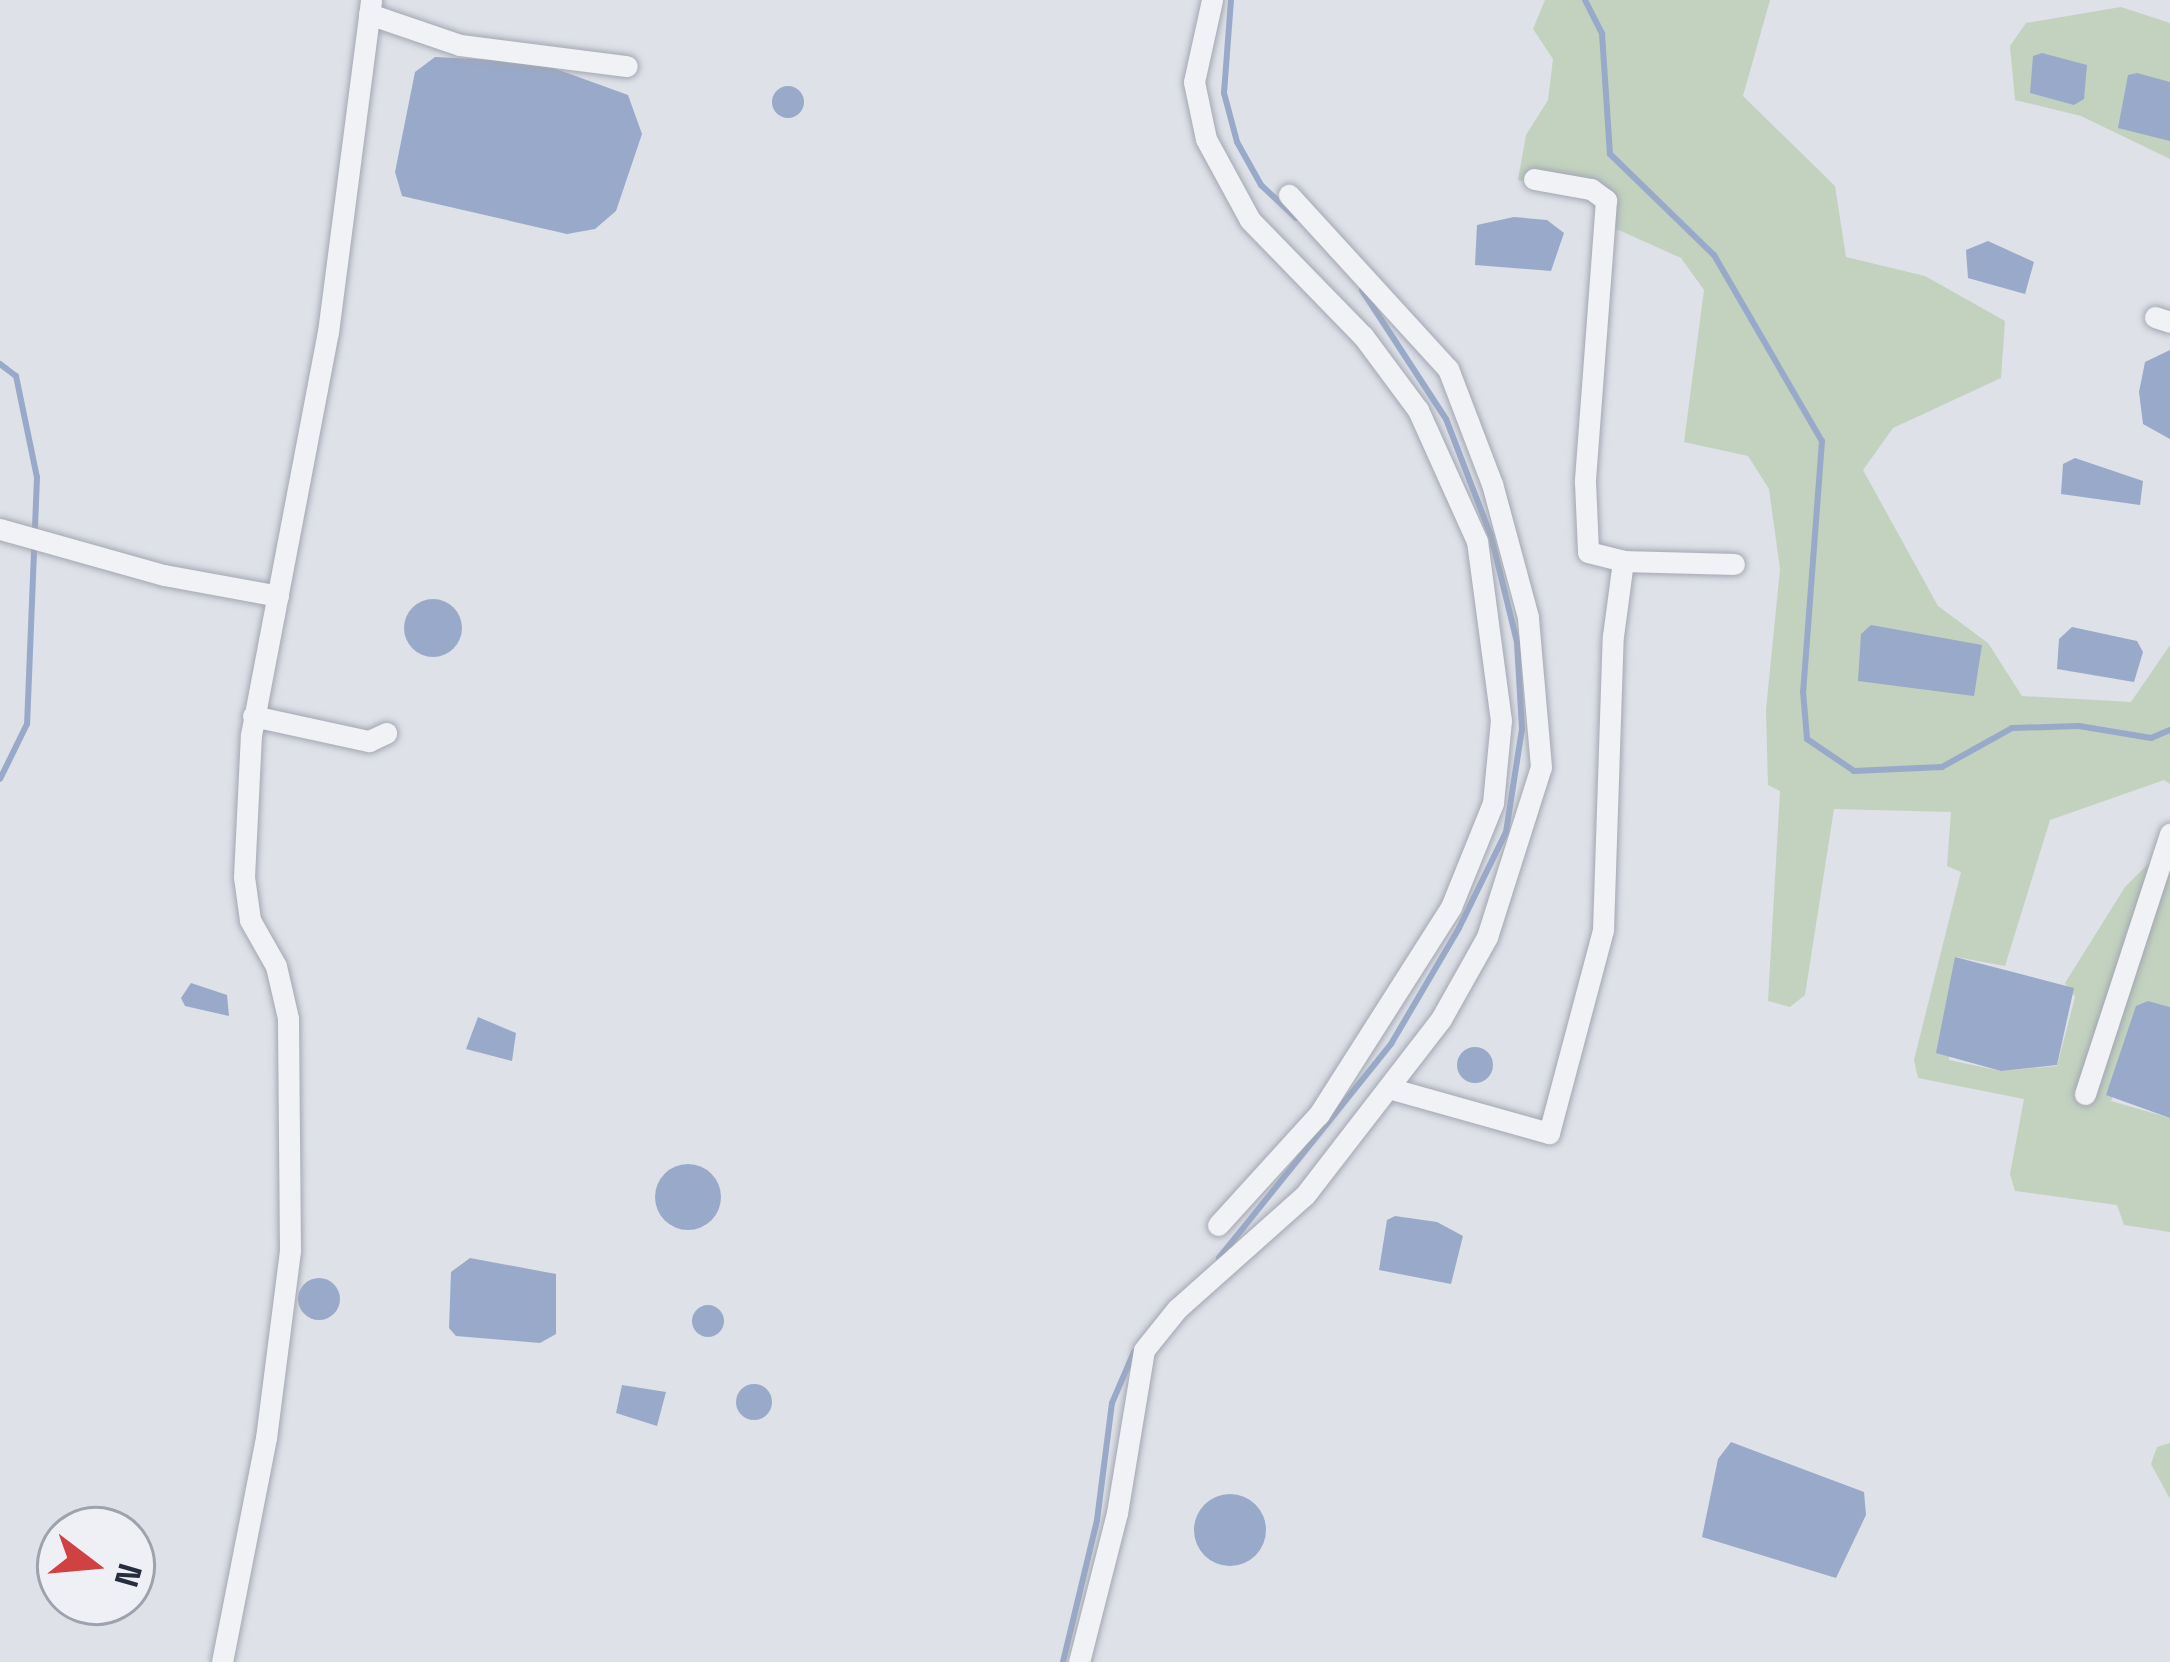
<!DOCTYPE html>
<html>
<head>
<meta charset="utf-8">
<style>
	body { margin:0 }
	#map { position:relative; width:2170px; height:1662px; overflow:hidden; background:#dee1e8; font-family:"Space Grotesk",sans-serif }
	div>[style] { position:absolute }
	[style*='--x'] { left:calc(var(--x)*1px); top:calc(var(--y)*1px); width:calc(var(--w)*1px); rotate:calc(var(--a)*1deg) }
	.green>* { inset:0; background:#c2d2bf }
	.water>* { inset:0; background:#99a9c9 }
	.round { border-radius:50% }
	.stream>* { height:6px; margin:-3px; padding:0 3px; transform-origin:3px; border-radius:3px; background:#99a9c9 }
	.roads { filter:drop-shadow(0 0 3px #a3a7b2) drop-shadow(0 0 3px #a3a7b2) }
	.street>* { height:21px; margin:-10.5px; padding:0 10.5px; transform-origin:10.5px; border-radius:10.5px; background:#f1f2f6 }
	span { translate:-50% -50%; white-space:nowrap; text-align:center; line-height:1.15; -webkit-text-stroke:10px #eef0f6; paint-order:stroke }
	.north { position:absolute; left:36px; top:1506px; width:120px; height:120px; box-sizing:border-box; background:#eef0f6; border:3px solid #9ea2ad; border-radius:50%; rotate:106deg; font-size:33px; font-weight:700; line-height:48px; text-align:center; color:#272d3f }
	.north::after { content:''; display:block; margin:auto; width:42px; height:54px; background:#d04142; clip-path:polygon(50% 0,100% 100%,50% 72%,0 100%) }
</style>
</head>
<body>
<div id="map">
	<div class="green">
		<div style="clip-path:polygon(1545px 0,1770px 0,1743px 96px,1835px 186px,1846px 257px,1925px 276px,2005px 321px,2001px 378px,1893px 428px,1863px 470px,1938px 606px,1988px 643px,2022px 696px,2131px 702px,2170px 645px,2170px 784px,2164px 780px,2050px 820px,2005px 966px,1956px 957px,1949px 1060px,2001px 1071px,2057px 1066px,2075px 997px,2065px 983px,2125px 887px,2170px 842px,2170px 1007px,2148px 1001px,2111px 1101px,2170px 1118px,2170px 1232px,2124px 1225px,2117px 1205px,2015px 1191px,2010px 1174px,2024px 1099px,1918px 1078px,1914px 1060px,1961px 872px,1947px 866px,1951px 812px,1834px 809px,1805px 995px,1790px 1007px,1768px 1001px,1780px 791px,1768px 785px,1766px 710px,1780px 569px,1769px 489px,1748px 456px,1684px 442px,1704px 290px,1681px 258px,1612px 227px,1599px 200px,1518px 180px,1526px 135px,1548px 100px,1553px 59px,1533px 29px)"></div>
		<div style="clip-path:polygon(2121px 7px,2170px 23px,2170px 159px,2081px 116px,2015px 100px,2010px 46px,2026px 23px)"></div>
		<div style="clip-path:polygon(2170px 1443px,2170px 1499px,2151px 1464px,2157px 1447px)"></div>
	</div>
	<div class="water">
		<div style="clip-path:polygon(2042px 53px,2087px 65px,2084px 99px,2074px 105px,2030px 93px,2033px 56px)"></div>
		<div style="clip-path:polygon(435px 57px,537px 62px,628px 95px,642px 134px,616px 211px,595px 229px,567px 234px,402px 196px,395px 172px,415px 72px)"></div>
		<div style="clip-path:polygon(2137px 73px,2170px 82px,2170px 141px,2118px 128px,2128px 75px)"></div>
		<div class="round" style="left:772px;top:86px;width:32px;height:32px"></div>
		<div style="clip-path:polygon(1514px 217px,1547px 220px,1564px 233px,1551px 271px,1475px 265px,1477px 225px)"></div>
		<div style="clip-path:polygon(1988px 241px,2034px 262px,2025px 294px,1968px 278px,1966px 250px)"></div>
		<div style="clip-path:polygon(2170px 350px,2170px 439px,2143px 424px,2139px 392px,2145px 362px)"></div>
		<div style="clip-path:polygon(2075px 458px,2143px 481px,2140px 505px,2061px 494px,2063px 464px)"></div>
		<div class="round" style="left:404px;top:599px;width:58px;height:58px"></div>
		<div style="clip-path:polygon(1871px 625px,1982px 645px,1974px 696px,1858px 681px,1861px 634px)"></div>
		<div style="clip-path:polygon(2072px 627px,2137px 641px,2143px 652px,2134px 682px,2057px 669px,2059px 639px)"></div>
		<div style="clip-path:polygon(1955px 957px,2074px 988px,2057px 1065px,2001px 1071px,1936px 1053px)"></div>
		<div style="clip-path:polygon(191px 983px,227px 995px,229px 1016px,185px 1006px,181px 998px)"></div>
		<div style="clip-path:polygon(2148px 1001px,2170px 1007px,2170px 1118px,2106px 1095px,2136px 1006px)"></div>
		<div style="clip-path:polygon(478px 1017px,516px 1033px,512px 1061px,466px 1049px)"></div>
		<div class="round" style="left:1457px;top:1047px;width:36px;height:36px"></div>
		<div class="round" style="left:655px;top:1164px;width:66px;height:66px"></div>
		<div style="clip-path:polygon(1395px 1216px,1437px 1222px,1463px 1236px,1451px 1284px,1379px 1270px,1387px 1220px)"></div>
		<div style="clip-path:polygon(470px 1258px,556px 1274px,556px 1334px,540px 1343px,456px 1336px,449px 1328px,451px 1272px)"></div>
		<div class="round" style="left:298px;top:1278px;width:42px;height:42px"></div>
		<div class="round" style="left:692px;top:1305px;width:32px;height:32px"></div>
		<div class="round" style="left:736px;top:1384px;width:36px;height:36px"></div>
		<div style="clip-path:polygon(622px 1385px,666px 1392px,657px 1426px,616px 1413px)"></div>
		<div style="clip-path:polygon(1731px 1442px,1864px 1492px,1866px 1515px,1836px 1578px,1702px 1537px,1718px 1459px)"></div>
		<div class="round" style="left:1194px;top:1494px;width:72px;height:72px"></div>
	</div>
	<div class="stream">
		<div style="--x:1231;--y:0;--w:93;--a:94.3"></div>
		<div style="--x:1224;--y:93;--w:51;--a:75.1"></div>
		<div style="--x:1237;--y:142;--w:49;--a:60.8"></div>
		<div style="--x:1261;--y:185;--w:48;--a:43.3"></div>
		<div style="--x:1585;--y:0;--w:38;--a:63"></div>
		<div style="--x:1602;--y:34;--w:120;--a:86.2"></div>
		<div style="--x:1610;--y:154;--w:145;--a:44.2"></div>
		<div style="--x:1714;--y:255;--w:215;--a:59.9"></div>
		<div style="--x:1822;--y:441;--w:251;--a:94.3"></div>
		<div style="--x:1803;--y:691;--w:48;--a:85.2"></div>
		<div style="--x:1807;--y:739;--w:57;--a:34.2"></div>
		<div style="--x:1854;--y:771;--w:88;--a:-2.6"></div>
		<div style="--x:1942;--y:767;--w:80;--a:-29.1"></div>
		<div style="--x:2012;--y:728;--w:67;--a:-1.7"></div>
		<div style="--x:2079;--y:726;--w:73;--a:9.5"></div>
		<div style="--x:2151;--y:738;--w:21;--a:-23"></div>
		<div style="--x:0;--y:364;--w:20;--a:37"></div>
		<div style="--x:16;--y:376;--w:103;--a:78.3"></div>
		<div style="--x:37;--y:477;--w:247;--a:92.3"></div>
		<div style="--x:27;--y:724;--w:61;--a:116.1"></div>
		<div style="--x:1219;--y:1258;--w:275;--a:-51.2"></div>
		<div style="--x:1391;--y:1044;--w:134;--a:-59.6"></div>
		<div style="--x:1459;--y:928;--w:107;--a:-63.9"></div>
		<div style="--x:1506;--y:832;--w:104;--a:-81.2"></div>
		<div style="--x:1522;--y:729;--w:87;--a:-93.3"></div>
		<div style="--x:1517;--y:642;--w:109;--a:-103.8"></div>
		<div style="--x:1491;--y:536;--w:125;--a:-111"></div>
		<div style="--x:1446;--y:419;--w:154;--a:-123.1"></div>
		<div style="--x:1063;--y:1662;--w:146;--a:-76.5"></div>
		<div style="--x:1097;--y:1520;--w:118;--a:-82.7"></div>
		<div style="--x:1112;--y:1403;--w:56;--a:-66.7"></div>
	</div>
	<div class="roads">
		<div class="street">
			<div style="--x:1212;--y:0;--w:84;--a:102.4"></div>
			<div style="--x:1194;--y:82;--w:58;--a:78.1"></div>
			<div style="--x:1206;--y:139;--w:92;--a:61.5"></div>
			<div style="--x:1250;--y:220;--w:162;--a:45.8"></div>
			<div style="--x:1363;--y:336;--w:92;--a:53.4"></div>
			<div style="--x:1418;--y:410;--w:144;--a:65.8"></div>
			<div style="--x:1477;--y:541;--w:181;--a:82.4"></div>
			<div style="--x:1501;--y:720;--w:83;--a:95.5"></div>
			<div style="--x:1493;--y:803;--w:112;--a:112"></div>
			<div style="--x:1451;--y:907;--w:246;--a:122.5"></div>
			<div style="--x:1319;--y:1114;--w:150;--a:132.3"></div>
			<div style="--x:369;--y:14;--w:96;--a:18.8"></div>
			<div style="--x:460;--y:45;--w:168;--a:7.2"></div>
			<div style="--x:1534;--y:179;--w:58;--a:10"></div>
			<div style="--x:1591;--y:189;--w:19;--a:36"></div>
			<div style="--x:1606;--y:200;--w:283;--a:94.3"></div>
			<div style="--x:1585;--y:482;--w:70;--a:87.5"></div>
			<div style="--x:1588;--y:552;--w:36;--a:14"></div>
			<div style="--x:1623;--y:561;--w:111;--a:1.5"></div>
			<div style="--x:2155;--y:317;--w:16;--a:18"></div>
			<div style="--x:0;--y:529;--w:170;--a:15.7"></div>
			<div style="--x:164;--y:575;--w:116;--a:10.4"></div>
			<div style="--x:253;--y:716;--w:119;--a:12.2"></div>
			<div style="--x:369;--y:741;--w:19;--a:-25"></div>
			<div style="--x:1392;--y:1089;--w:163;--a:15.7"></div>
			<div style="--x:1549;--y:1133;--w:210;--a:-75.1"></div>
			<div style="--x:1603;--y:930;--w:294;--a:-88.1"></div>
			<div style="--x:1613;--y:636;--w:76;--a:-82.4"></div>
			<div style="--x:2085;--y:1094;--w:274;--a:-71.9"></div>
			<div style="--x:222;--y:1662;--w:228;--a:-78.9"></div>
			<div style="--x:266;--y:1438;--w:189;--a:-82.7"></div>
			<div style="--x:290;--y:1251;--w:233;--a:-90.5"></div>
			<div style="--x:288;--y:1018;--w:53;--a:-103"></div>
			<div style="--x:276;--y:966;--w:53;--a:-119.5"></div>
			<div style="--x:250;--y:920;--w:43;--a:-97.9"></div>
			<div style="--x:244;--y:877;--w:142;--a:-87.2"></div>
			<div style="--x:251;--y:735;--w:410;--a:-79.2"></div>
			<div style="--x:328;--y:332;--w:335;--a:-82.6"></div>
			<div style="--x:1079;--y:1662;--w:154;--a:-75.7"></div>
			<div style="--x:1117;--y:1513;--w:165;--a:-80.6"></div>
			<div style="--x:1144;--y:1350;--w:53;--a:-51.2"></div>
			<div style="--x:1177;--y:1309;--w:171;--a:-41.7"></div>
			<div style="--x:1305;--y:1195;--w:222;--a:-52.3"></div>
			<div style="--x:1441;--y:1019;--w:94;--a:-60.7"></div>
			<div style="--x:1487;--y:937;--w:178;--a:-72.4"></div>
			<div style="--x:1541;--y:767;--w:151;--a:-95"></div>
			<div style="--x:1528;--y:617;--w:138;--a:-105.1"></div>
			<div style="--x:1492;--y:484;--w:123;--a:-110.9"></div>
			<div style="--x:1448;--y:369;--w:236;--a:-132.4"></div>
		</div>
	</div>
	<div class="north">N</div>
</div>
</body>
</html>
